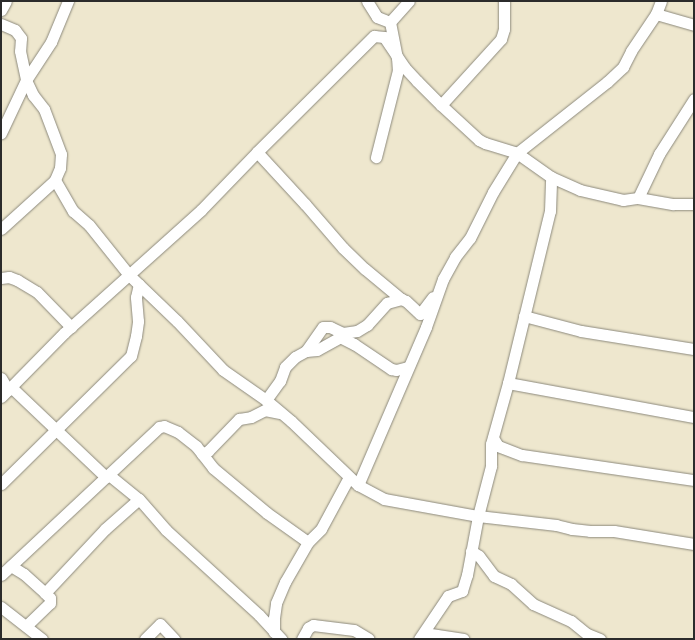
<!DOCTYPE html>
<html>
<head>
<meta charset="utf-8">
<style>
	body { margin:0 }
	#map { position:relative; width:695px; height:640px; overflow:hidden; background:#eee7ce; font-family:"IM FELL Double Pica",serif }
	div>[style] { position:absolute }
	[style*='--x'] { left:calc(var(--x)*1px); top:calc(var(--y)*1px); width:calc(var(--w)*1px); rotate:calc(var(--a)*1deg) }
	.roads { filter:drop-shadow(0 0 1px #8c897c) drop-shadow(0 0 1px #8c897c) }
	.minor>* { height:11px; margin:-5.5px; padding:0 5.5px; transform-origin:5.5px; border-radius:5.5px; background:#fff }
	span { translate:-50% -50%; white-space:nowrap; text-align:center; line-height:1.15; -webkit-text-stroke:3.5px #f6f6f2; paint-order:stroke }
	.frame { position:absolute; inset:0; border:2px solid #2b2b2b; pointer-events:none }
</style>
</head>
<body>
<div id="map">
	<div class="roads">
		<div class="minor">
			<div style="--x:68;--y:1;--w:44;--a:112.5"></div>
			<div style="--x:51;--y:42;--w:45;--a:123.3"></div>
			<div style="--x:26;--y:80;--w:17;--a:65"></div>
			<div style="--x:33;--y:95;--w:18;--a:52"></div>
			<div style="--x:44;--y:109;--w:48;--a:69.3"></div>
			<div style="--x:61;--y:154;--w:14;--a:94"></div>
			<div style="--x:60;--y:168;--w:13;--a:113"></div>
			<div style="--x:55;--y:180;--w:36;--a:60"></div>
			<div style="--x:73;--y:211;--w:21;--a:41"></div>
			<div style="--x:89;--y:225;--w:64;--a:51.3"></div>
			<div style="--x:129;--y:275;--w:66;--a:43.8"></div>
			<div style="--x:177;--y:321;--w:67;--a:46.8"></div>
			<div style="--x:223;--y:370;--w:52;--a:34.9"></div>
			<div style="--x:266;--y:400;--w:33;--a:40"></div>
			<div style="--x:291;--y:421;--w:93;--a:43.7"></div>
			<div style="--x:358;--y:485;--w:30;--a:28"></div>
			<div style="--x:384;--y:499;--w:96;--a:10.3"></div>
			<div style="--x:478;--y:516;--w:79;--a:6.6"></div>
			<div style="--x:556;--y:525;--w:16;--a:14"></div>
			<div style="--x:572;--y:529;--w:18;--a:6"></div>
			<div style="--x:590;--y:531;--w:24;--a:0"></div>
			<div style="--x:614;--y:531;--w:81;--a:9.2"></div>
			<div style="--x:367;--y:1;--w:19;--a:58"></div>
			<div style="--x:377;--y:17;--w:14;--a:21"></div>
			<div style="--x:390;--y:22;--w:36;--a:79"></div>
			<div style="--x:397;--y:57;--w:13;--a:86"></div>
			<div style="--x:398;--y:70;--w:90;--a:104.2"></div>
			<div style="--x:1;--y:10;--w:10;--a:-61"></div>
			<div style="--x:656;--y:14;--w:40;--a:16"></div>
			<div style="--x:390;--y:22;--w:28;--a:-48"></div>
			<div style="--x:1;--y:24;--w:15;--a:23"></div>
			<div style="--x:15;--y:30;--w:10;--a:53"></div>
			<div style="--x:21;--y:38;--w:13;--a:94"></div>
			<div style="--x:20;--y:51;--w:30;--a:78"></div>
			<div style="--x:26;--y:80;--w:59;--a:115.3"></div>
			<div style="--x:441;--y:105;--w:89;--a:-47.7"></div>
			<div style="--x:501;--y:39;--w:10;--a:-73"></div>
			<div style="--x:504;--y:29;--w:28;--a:-90"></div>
			<div style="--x:257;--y:152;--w:71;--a:47.3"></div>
			<div style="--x:305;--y:204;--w:58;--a:49.2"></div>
			<div style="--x:343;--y:248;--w:30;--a:44"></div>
			<div style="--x:365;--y:269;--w:47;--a:39.8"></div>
			<div style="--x:401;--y:299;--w:5;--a:22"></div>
			<div style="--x:406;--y:301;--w:19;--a:43"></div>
			<div style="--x:420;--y:314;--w:21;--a:-53"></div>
			<div style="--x:638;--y:198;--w:49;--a:-64.5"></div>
			<div style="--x:659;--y:154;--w:65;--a:-57.5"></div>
			<div style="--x:1;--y:229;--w:73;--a:-42.2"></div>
			<div style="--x:1;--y:278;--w:8;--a:-7"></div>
			<div style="--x:9;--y:277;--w:9;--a:21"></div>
			<div style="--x:17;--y:280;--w:23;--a:31"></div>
			<div style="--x:37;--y:292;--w:49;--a:45.8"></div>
			<div style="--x:524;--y:316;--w:59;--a:14.7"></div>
			<div style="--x:581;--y:331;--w:114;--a:9.1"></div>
			<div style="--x:306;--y:351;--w:29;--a:-55"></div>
			<div style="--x:323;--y:327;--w:7;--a:0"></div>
			<div style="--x:330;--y:327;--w:14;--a:25"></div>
			<div style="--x:343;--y:333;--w:14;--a:-8"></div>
			<div style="--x:357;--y:331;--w:12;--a:-31"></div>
			<div style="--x:367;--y:325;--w:30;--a:-48"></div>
			<div style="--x:387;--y:303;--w:15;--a:-16"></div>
			<div style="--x:1;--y:378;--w:14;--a:60"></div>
			<div style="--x:508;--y:383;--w:189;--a:10.4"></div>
			<div style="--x:11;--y:387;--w:131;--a:43.5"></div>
			<div style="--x:1;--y:397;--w:90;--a:-45.5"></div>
			<div style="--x:64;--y:333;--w:184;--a:-41.9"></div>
			<div style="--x:201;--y:210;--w:81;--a:-46"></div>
			<div style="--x:257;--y:152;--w:165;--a:-44.8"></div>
			<div style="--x:374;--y:36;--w:10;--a:6"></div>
			<div style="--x:384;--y:37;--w:37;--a:56"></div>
			<div style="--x:405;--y:68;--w:18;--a:47"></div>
			<div style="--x:417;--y:81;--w:34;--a:45"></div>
			<div style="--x:441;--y:105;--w:52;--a:42.6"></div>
			<div style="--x:479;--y:140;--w:7;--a:27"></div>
			<div style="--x:485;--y:143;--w:34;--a:17"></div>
			<div style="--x:517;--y:153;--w:42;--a:35.2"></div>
			<div style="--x:551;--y:177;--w:32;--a:24"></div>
			<div style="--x:580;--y:190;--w:44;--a:13.1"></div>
			<div style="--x:623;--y:200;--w:15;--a:-8"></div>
			<div style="--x:638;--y:198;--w:36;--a:10"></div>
			<div style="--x:673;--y:204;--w:21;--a:0"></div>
			<div style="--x:266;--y:400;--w:24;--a:-54"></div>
			<div style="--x:280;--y:381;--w:15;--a:-70"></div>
			<div style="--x:285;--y:367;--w:14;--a:-45"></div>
			<div style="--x:295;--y:357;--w:13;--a:-29"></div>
			<div style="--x:306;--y:351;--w:11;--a:-5"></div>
			<div style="--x:317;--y:350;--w:26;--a:-29"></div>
			<div style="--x:340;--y:337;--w:16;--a:27"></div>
			<div style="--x:354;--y:344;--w:45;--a:34"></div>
			<div style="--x:391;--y:369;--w:5;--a:11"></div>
			<div style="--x:396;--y:370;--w:12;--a:-14"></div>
			<div style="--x:493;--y:438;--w:9;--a:58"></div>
			<div style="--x:498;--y:446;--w:26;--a:21"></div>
			<div style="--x:522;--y:455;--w:174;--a:8.3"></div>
			<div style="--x:202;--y:454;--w:7;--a:-27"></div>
			<div style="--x:208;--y:451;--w:45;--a:-45.9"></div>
			<div style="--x:239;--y:419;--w:12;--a:-9"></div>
			<div style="--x:251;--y:417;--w:16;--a:-27"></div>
			<div style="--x:265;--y:410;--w:14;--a:12"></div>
			<div style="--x:109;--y:475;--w:38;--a:39"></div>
			<div style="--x:139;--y:499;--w:41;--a:48.9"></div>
			<div style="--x:166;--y:530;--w:126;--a:42.4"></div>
			<div style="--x:259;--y:615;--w:33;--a:47"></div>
			<div style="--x:1;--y:484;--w:182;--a:-44.6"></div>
			<div style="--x:131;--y:356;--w:21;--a:-76"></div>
			<div style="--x:136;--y:336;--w:15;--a:-82"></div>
			<div style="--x:138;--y:321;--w:24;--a:-95"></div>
			<div style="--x:136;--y:297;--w:13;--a:-77"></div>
			<div style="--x:358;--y:485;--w:172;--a:-66.7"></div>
			<div style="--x:426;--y:327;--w:51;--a:-70.5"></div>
			<div style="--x:443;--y:279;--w:25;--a:-61"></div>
			<div style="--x:455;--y:257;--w:24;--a:-52"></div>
			<div style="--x:470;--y:238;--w:51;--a:-63.4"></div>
			<div style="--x:493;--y:192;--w:46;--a:-58.4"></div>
			<div style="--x:517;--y:153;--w:115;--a:-38.3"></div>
			<div style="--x:607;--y:82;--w:22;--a:-43"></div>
			<div style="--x:623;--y:67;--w:18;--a:-63"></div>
			<div style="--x:631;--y:51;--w:45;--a:-56"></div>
			<div style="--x:656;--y:14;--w:14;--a:-69"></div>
			<div style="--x:471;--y:551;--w:9;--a:32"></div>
			<div style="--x:479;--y:556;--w:25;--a:53"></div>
			<div style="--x:494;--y:576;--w:19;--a:25"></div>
			<div style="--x:511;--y:584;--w:30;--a:42"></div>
			<div style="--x:533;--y:604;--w:42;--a:24.1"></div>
			<div style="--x:571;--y:621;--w:21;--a:39"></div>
			<div style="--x:587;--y:634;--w:14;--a:21"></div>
			<div style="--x:11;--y:566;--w:15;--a:32"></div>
			<div style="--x:24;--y:574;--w:28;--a:42"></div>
			<div style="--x:45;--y:593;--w:88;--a:-46.8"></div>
			<div style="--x:105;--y:529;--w:45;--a:-41.4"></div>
			<div style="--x:1;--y:575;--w:216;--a:-43.1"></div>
			<div style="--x:159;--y:427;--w:5;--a:-11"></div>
			<div style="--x:164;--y:426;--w:15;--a:23"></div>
			<div style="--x:178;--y:432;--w:23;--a:38"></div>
			<div style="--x:196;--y:446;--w:28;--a:52"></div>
			<div style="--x:213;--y:468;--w:70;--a:39.8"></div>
			<div style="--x:267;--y:513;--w:50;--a:35.3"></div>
			<div style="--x:1;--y:607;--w:52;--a:38"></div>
			<div style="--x:26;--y:626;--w:33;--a:-44"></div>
			<div style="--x:50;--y:603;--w:5;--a:-90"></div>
			<div style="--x:50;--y:598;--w:7;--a:-135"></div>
			<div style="--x:274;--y:632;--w:14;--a:-90"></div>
			<div style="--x:274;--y:618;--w:15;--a:-82"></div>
			<div style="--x:276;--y:603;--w:23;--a:-67"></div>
			<div style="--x:285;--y:582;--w:46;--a:-60.1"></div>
			<div style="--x:308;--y:542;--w:18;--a:-45"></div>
			<div style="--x:321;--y:529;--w:59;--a:-61.7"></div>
			<div style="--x:424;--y:633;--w:40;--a:8.5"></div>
			<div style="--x:145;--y:639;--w:21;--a:-45"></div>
			<div style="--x:160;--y:624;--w:21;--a:47"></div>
			<div style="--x:302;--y:639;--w:13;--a:-61"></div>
			<div style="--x:308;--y:628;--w:6;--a:-31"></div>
			<div style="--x:313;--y:625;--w:41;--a:7"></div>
			<div style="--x:354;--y:630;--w:17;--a:31"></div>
			<div style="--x:419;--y:639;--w:52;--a:-56"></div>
			<div style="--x:448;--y:596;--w:15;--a:-20"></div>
			<div style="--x:462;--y:591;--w:17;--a:-73"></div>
			<div style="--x:467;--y:575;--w:60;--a:-79.4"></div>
			<div style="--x:478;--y:516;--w:52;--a:-75.4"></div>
			<div style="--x:491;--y:466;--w:22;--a:-90"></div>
			<div style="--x:491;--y:444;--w:63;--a:-74.4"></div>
			<div style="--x:508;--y:383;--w:177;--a:-76.3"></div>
			<div style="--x:550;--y:211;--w:34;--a:-88"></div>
		</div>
	</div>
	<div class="frame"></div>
</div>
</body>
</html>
